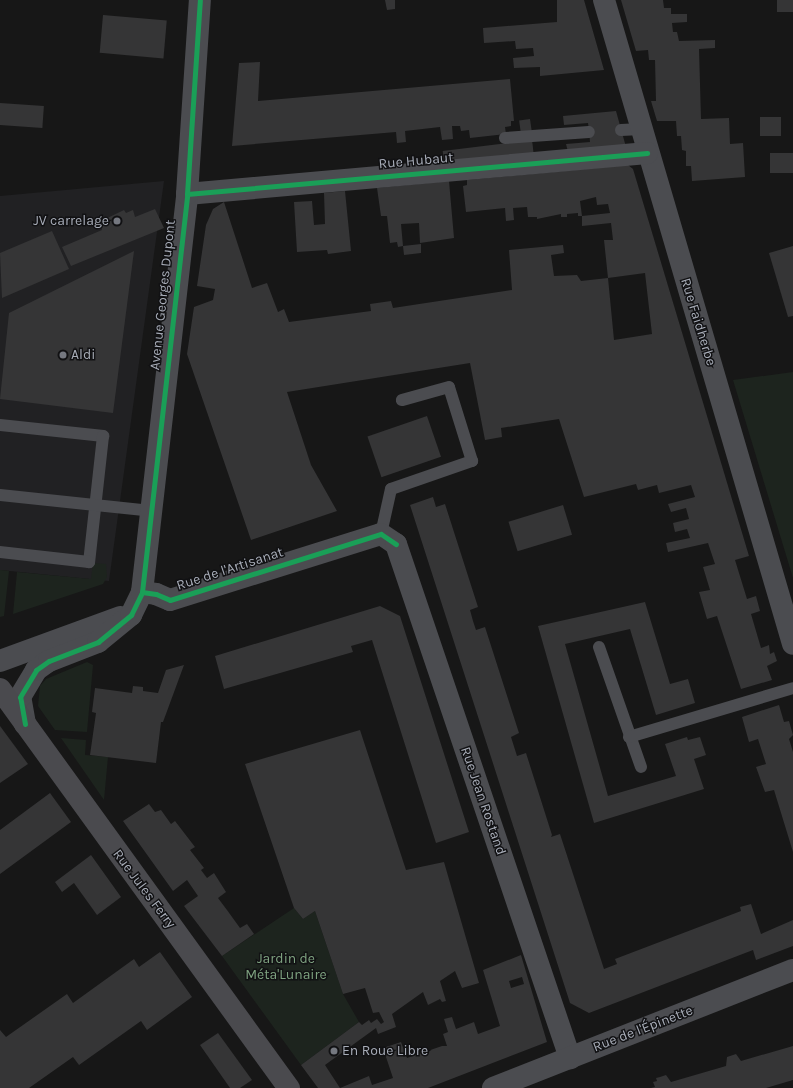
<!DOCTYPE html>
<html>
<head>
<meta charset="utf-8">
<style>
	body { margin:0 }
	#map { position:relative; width:793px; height:1088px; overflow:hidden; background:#171717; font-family:Karla,sans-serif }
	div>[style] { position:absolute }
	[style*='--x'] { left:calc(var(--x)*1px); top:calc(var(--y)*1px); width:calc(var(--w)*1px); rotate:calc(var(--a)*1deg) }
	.built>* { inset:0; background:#212123 }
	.green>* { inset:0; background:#1d241e }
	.building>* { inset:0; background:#353536; transform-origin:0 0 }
	.lane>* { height:12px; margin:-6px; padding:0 6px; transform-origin:6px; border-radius:6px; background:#4b4c50 }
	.street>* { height:22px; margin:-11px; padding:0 11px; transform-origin:11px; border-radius:11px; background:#4b4c50 }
	.secondary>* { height:22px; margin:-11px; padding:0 11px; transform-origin:11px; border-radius:11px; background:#4a4a4e }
	.cycleway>* { height:5px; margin:-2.5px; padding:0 2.5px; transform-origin:2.5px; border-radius:2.5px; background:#1a9f57 }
	.dots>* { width:11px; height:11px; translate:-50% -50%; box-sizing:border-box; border:2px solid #111113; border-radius:50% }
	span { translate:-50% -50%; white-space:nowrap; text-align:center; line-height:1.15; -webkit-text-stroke:3px #111113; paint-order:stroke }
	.street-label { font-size:14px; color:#a8adb8 }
	.poi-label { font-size:14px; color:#a8adb8 }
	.right { translate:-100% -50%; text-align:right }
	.left { translate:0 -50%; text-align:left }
	.park-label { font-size:14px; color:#7fa381 }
</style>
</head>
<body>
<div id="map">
	<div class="built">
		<div style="clip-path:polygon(164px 181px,109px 581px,0 570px,0 196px)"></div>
	</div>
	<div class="green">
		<div style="clip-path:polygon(793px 372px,793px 578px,733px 380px)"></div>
		<div style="clip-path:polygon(93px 563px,106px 564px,107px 577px,103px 584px,13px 614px,17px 572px,91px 579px)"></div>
		<div style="clip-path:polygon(0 570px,9px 571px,4px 616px,0 617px)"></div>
		<div style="clip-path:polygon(87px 662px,93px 665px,87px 732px,55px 730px,38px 706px,40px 686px,46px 679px)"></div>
		<div style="clip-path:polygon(61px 738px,86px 740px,85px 755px,108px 757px,104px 800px)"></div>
		<div style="clip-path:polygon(294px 908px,303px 919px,315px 911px,343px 994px,359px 1022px,301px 1065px,222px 956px)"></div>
	</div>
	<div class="building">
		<div style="clip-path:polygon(385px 0,395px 0,395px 9px,387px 10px)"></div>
		<div style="clip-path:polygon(557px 0,584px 0,604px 70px,540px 76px,540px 67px,514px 68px,513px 58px,534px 56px,533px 48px,516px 49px,515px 41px,484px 43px,483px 28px,557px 22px)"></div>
		<div style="clip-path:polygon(621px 0,663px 0,664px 8px,671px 8px,671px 14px,687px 14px,687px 22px,672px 23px,673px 32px,677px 32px,679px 41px,715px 40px,715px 48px,699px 49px,701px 119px,729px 118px,730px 144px,743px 143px,745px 177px,692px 181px,691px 166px,686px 166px,686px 151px,682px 150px,681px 136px,677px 136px,676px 121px,657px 121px,651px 101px,656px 101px,655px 60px,649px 60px,648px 50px,636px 51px)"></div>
		<div style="left:777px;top:0;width:16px;height:12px"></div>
		<div style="left:103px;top:15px;width:64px;height:38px;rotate:5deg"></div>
		<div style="clip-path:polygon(260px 62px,258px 101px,510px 79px,514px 121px,511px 121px,511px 126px,505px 127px,506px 134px,470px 138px,469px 130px,461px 131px,460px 126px,452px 126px,453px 139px,442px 140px,440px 127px,405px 131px,406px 142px,397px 143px,396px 132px,232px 146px,239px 63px)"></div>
		<div style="left:0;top:103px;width:44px;height:22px;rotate:4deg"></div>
		<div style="clip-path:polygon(616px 111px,626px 147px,568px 152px,566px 144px,590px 142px,589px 130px,588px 123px,564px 125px,563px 116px)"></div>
		<div style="left:760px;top:117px;width:21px;height:19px"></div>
		<div style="left:530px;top:119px;width:14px;height:11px;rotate:82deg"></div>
		<div style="left:532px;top:140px;width:16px;height:90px;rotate:83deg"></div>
		<div style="left:793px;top:153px;width:20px;height:23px;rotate:90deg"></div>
		<div style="clip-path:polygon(evenodd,628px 165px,633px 169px,749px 556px,735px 560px,747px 599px,756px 596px,760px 611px,751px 614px,761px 648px,769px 645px,770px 654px,774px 652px,777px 661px,767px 666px,772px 680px,741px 689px,717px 616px,707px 619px,699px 592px,710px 590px,703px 567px,715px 564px,708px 543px,668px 552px,666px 543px,690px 538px,687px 529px,675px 532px,673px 523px,689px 519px,686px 508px,671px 512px,668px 504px,695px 497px,691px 485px,659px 493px,657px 485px,638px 490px,636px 484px,584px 497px,559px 419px,501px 428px,502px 437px,485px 440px,470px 363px,287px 392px,311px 465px,337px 511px,251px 540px,187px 354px,194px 307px,213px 300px,215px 289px,197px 286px,206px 225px,213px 209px,224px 202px,252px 288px,267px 283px,278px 312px,284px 309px,289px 322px,371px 311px,370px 304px,391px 301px,393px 308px,512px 290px,509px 250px,563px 245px,564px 253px,551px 255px,554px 276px,577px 275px,581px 281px,608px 278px,614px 340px,652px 334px,645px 273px,608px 278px,604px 240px,613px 240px,611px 223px,582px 226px,582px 216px,578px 216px,578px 213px,567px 214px,567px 217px,561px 217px,561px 214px,537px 219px,537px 217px,528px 217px,527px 207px,513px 208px,514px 220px,506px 221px,505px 208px,466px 212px,463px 186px,467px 185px,467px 180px,628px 165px,596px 197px,597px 205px,608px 204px,610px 213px,582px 216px,580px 201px,596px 197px)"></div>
		<div style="clip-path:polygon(449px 181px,454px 238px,420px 243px,419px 223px,401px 224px,403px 246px,421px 244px,421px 253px,404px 255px,403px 246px,398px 247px,397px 242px,390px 243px,387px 216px,381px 216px,377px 188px)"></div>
		<div style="clip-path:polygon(345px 191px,351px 251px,328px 254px,327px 250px,297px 252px,294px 202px,312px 201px,314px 225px,325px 224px,324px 193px)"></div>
		<div style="clip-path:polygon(155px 209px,164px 228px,71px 266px,62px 247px,102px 230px,99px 222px,124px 210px,126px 213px,133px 210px,135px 217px)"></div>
		<div style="clip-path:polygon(52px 231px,69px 269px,2px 298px,0 253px)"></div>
		<div style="clip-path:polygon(793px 246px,793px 316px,788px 317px,769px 253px)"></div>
		<div style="clip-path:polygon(134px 251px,113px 413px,0 399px,9px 313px)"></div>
		<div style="left:427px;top:416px;width:43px;height:63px;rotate:71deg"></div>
		<div style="clip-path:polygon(433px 497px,436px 507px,445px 504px,478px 607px,470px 610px,473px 621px,476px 630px,485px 627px,519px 733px,511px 737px,517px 756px,526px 753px,552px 835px,551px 837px,560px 834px,604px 969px,617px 964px,615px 959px,741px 911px,740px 907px,751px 904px,761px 934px,793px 920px,793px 946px,756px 960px,753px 950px,589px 1013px,570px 1003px,410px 505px)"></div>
		<div style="left:563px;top:505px;width:31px;height:57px;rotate:73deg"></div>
		<div style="clip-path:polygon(645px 602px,670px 684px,688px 679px,695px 703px,656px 715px,630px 629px,565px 644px,608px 796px,676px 776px,665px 744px,687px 737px,688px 740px,700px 737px,706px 755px,694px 759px,704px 789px,594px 823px,538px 626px)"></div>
		<div style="clip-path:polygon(380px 606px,400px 616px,469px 832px,436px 843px,372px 640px,351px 646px,353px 652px,224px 689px,215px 656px)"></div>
		<div style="clip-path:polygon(184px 665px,163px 722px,161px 722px,156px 763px,90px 755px,96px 713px,92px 712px,95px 688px,132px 693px,133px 686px,143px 687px,143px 691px,158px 693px,166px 670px)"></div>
		<div style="clip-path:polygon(779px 705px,784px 722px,789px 721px,793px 735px,789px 739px,793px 752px,793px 852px,774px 790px,765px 792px,756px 767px,766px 764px,758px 739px,749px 742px,742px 717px)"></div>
		<div style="clip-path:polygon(0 726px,28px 764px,0 783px)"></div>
		<div style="clip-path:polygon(360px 730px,406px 870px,444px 862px,479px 983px,462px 988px,455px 971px,440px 981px,446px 1001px,442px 1002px,440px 999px,428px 1005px,423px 992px,392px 1014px,396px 1027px,378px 1034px,376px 1028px,325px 1065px,340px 1088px,318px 1088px,301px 1065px,359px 1022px,362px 1025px,369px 1020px,371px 1023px,377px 1019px,381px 1024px,384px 1022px,379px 1012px,373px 1013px,365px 988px,343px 994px,315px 911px,303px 919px,294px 908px,245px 764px)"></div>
		<div style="clip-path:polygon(50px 793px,71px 822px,0 874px,0 830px)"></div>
		<div style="clip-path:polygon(149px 804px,155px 812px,161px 810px,171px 824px,175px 821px,195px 847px,190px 850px,204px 868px,201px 870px,207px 878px,214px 873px,226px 892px,218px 898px,227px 910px,240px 928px,247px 924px,254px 934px,222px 956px,184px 906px,198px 896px,187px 880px,173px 891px,123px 821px)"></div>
		<div style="clip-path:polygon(91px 855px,121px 897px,97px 915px,74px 883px,62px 892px,55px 882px)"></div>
		<div style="clip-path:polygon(160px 952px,192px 997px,147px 1030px,141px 1021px,79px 1065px,73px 1057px,29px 1088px,0 1088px,0 1030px,6px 1037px,67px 994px,73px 1003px,134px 959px,139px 967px)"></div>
		<div style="clip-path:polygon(evenodd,521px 955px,547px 1042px,428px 1088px,340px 1088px,369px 1076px,372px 1085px,393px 1078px,383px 1048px,401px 1042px,407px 1058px,442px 1046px,447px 1046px,443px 1034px,448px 1032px,444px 1019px,452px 1017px,456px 1029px,474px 1022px,478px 1034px,500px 1026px,483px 970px,521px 955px,522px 977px,524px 984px,511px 988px,509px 981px,522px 977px)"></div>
		<div style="clip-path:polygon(218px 1033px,252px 1080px,240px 1088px,230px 1088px,200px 1045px)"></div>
		<div style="clip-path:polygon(793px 1046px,793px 1080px,766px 1088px,651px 1088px,655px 1087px,653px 1082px,657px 1081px,656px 1078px,660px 1077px,666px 1075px,671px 1082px,726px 1066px,727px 1057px,736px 1054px,741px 1061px)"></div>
	</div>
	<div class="lane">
		<div style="--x:621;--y:130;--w:20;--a:-3"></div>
		<div style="--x:505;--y:138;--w:84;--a:-4.1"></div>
		<div style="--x:0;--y:425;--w:104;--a:6.1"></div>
		<div style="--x:103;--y:436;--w:127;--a:96.3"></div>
		<div style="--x:89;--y:562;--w:90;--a:-173.6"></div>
		<div style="--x:0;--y:495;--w:152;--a:6"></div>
		<div style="--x:381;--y:534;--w:46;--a:-77.5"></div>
		<div style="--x:391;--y:489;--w:86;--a:-19.1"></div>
		<div style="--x:472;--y:461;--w:77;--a:-107.3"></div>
		<div style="--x:449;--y:387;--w:49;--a:164.5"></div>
		<div style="--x:599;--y:647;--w:127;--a:70.7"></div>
		<div style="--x:629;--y:737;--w:171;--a:-16.6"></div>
	</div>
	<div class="street">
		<div style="--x:604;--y:0;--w:671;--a:73.64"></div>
		<div style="--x:187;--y:194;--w:462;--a:-5.1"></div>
		<div style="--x:142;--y:592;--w:14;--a:8"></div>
		<div style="--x:156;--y:594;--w:15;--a:23"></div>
		<div style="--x:170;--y:600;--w:221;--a:-17.4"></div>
		<div style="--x:381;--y:534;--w:18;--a:34"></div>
		<div style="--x:396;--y:544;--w:543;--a:71.3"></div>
		<div style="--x:0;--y:661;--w:128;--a:-20.1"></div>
		<div style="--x:25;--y:724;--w:27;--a:-100"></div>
		<div style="--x:20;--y:697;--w:31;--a:-59"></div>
		<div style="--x:36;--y:670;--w:16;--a:-35"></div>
		<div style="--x:49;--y:661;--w:53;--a:-21.2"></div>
		<div style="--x:98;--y:642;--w:43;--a:-39.3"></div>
		<div style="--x:131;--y:615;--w:25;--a:-64"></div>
		<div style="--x:142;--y:592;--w:401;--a:-83.5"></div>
		<div style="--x:187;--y:194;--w:194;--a:-86.2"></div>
		<div style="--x:493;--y:1088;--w:322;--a:-21.5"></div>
	</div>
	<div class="secondary">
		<div style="--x:0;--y:689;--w:493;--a:54.1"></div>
	</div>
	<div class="cycleway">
		<div style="--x:187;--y:194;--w:462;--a:-5.1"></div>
		<div style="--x:142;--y:592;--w:14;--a:8"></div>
		<div style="--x:156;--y:594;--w:15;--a:23"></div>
		<div style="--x:170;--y:600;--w:221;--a:-17.4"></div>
		<div style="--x:381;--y:534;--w:18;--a:34"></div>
		<div style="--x:25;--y:724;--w:27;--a:-100"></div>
		<div style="--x:20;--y:697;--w:31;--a:-59"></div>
		<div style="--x:36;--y:670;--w:16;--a:-35"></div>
		<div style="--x:49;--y:661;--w:53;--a:-21.2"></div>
		<div style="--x:98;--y:642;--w:43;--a:-39.3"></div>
		<div style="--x:131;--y:615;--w:25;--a:-64"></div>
		<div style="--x:142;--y:592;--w:401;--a:-83.5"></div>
		<div style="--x:187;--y:194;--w:194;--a:-86.2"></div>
	</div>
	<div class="dots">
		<div style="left:117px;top:221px;background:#757880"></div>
		<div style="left:63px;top:355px;background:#757880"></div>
		<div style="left:334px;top:1051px;background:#757880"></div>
	</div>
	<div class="street-label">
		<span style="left:416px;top:161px;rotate:-5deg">Rue Hubaut</span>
		<span style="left:163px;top:295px;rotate:-84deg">Avenue Georges Dupont</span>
		<span style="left:698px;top:322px;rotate:73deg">Rue Faidherbe</span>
		<span style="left:230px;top:569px;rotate:-18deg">Rue de l'Artisanat</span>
		<span style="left:483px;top:801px;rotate:71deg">Rue Jean Rostand</span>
		<span style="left:144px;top:889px;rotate:53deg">Rue Jules Ferry</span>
		<span style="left:643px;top:1029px;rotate:-21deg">Rue de l'Épinette</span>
	</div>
	<div class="poi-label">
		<span class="right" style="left:109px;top:221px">JV carrelage</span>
		<span class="left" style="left:71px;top:355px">Aldi</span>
		<span class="left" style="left:342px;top:1051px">En Roue Libre</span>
	</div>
	<div class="park-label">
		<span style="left:286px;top:967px">Jardin de<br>Méta'Lunaire</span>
	</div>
</div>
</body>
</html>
